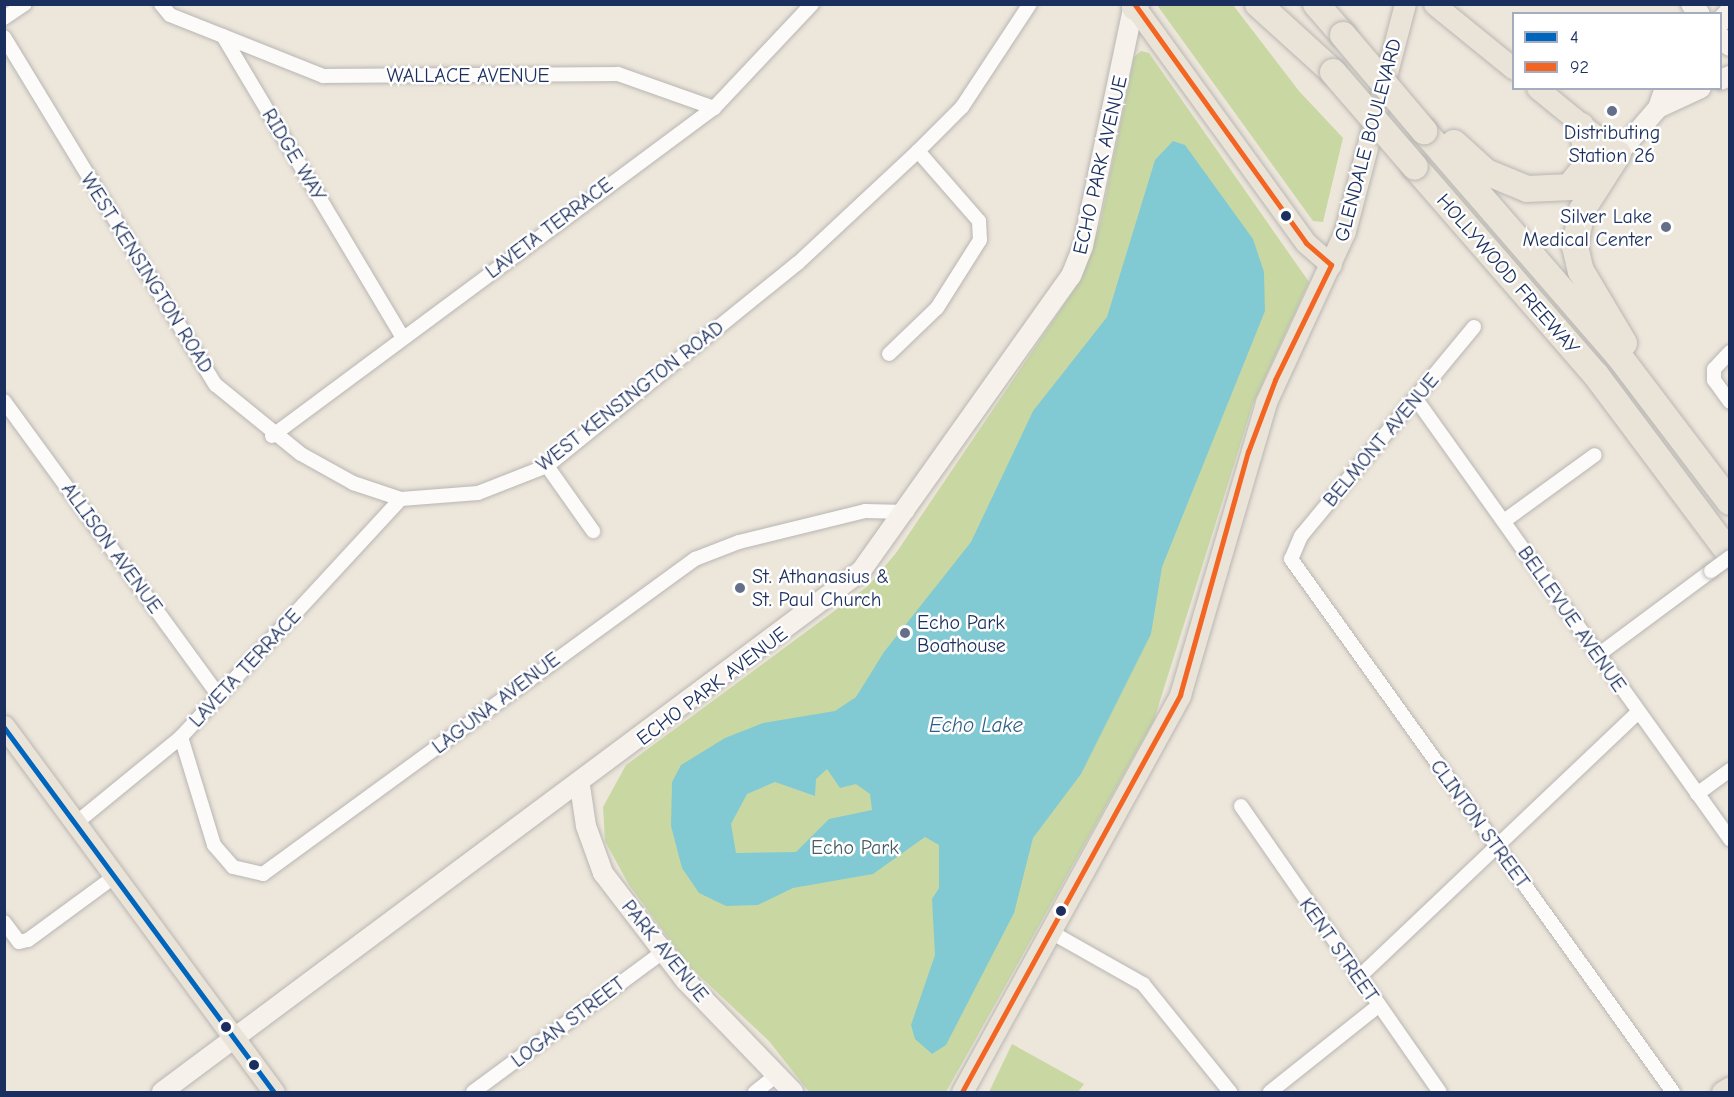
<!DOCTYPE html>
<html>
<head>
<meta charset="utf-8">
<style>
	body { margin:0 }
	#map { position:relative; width:1734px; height:1097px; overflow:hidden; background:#ede6db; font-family:"Comic Neue",sans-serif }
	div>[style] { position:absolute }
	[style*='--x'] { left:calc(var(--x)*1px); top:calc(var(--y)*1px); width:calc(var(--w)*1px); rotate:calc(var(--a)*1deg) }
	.green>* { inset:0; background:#c9d8a3 }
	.water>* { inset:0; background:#81cad3 }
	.roads { filter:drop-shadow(0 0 2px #b8b6b3) drop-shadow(0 0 2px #b8b6b3) }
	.street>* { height:14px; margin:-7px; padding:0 7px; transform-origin:7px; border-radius:7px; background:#fcfbfa }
	.secondary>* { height:20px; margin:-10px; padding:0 10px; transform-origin:10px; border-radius:10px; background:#f6f1eb }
	.primary>* { height:21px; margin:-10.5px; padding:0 10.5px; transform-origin:10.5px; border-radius:10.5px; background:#eae3d7 }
	.highway>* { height:26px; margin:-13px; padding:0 13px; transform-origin:13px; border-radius:13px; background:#eae3d7 }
	.bridges { filter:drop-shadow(0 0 2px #b8b6b3) drop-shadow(0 0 2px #b8b6b3) }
	.street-bridge>* { height:14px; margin:-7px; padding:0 7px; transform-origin:7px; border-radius:7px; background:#fcfbfa }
	.highway-bridge>* { height:26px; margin:-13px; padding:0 13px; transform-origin:13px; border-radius:13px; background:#eae3d7 }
	.bus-1>* { height:4.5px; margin:-2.25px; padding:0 2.25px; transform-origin:2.25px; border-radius:2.25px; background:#0065bd }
	.bus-2>* { height:4.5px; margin:-2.25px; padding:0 2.25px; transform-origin:2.25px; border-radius:2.25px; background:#f26522 }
	.dots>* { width:16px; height:16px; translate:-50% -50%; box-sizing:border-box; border:3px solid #fff; border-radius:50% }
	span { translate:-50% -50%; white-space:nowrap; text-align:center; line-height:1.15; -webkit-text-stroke:5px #fff; paint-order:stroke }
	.street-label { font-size:20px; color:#1b2f5e }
	.poi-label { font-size:20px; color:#1b2f5e }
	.right { translate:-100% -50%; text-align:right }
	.left { translate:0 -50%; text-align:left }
	.park-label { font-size:20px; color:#465e65 }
	.water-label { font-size:21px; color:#2f6186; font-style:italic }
	.frame { position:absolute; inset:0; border:6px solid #1b2f5e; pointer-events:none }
	.legend { position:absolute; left:1512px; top:12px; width:210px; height:78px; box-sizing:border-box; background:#fff; border:2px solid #a4acbf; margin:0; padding:8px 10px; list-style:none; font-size:18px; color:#1b2f5e }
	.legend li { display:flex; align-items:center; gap:12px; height:30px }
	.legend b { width:30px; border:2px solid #a4acbf }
</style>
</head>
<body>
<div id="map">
	<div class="green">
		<div style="clip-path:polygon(1157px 5px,1233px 5px,1299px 91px,1343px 138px,1323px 222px,1313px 221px)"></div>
		<div style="clip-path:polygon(1141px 51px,1149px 53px,1309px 282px,1253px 404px,1154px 720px,946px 1092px,809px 1092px,769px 1041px,690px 967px,629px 885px,605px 841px,603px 807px,626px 765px,868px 586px,896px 553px,1082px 278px,1100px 224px,1134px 57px)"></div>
		<div style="clip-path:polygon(1012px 1044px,1084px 1084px,1078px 1092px,989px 1092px)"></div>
	</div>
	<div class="water">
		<div style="clip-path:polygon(evenodd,1173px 141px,1185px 145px,1253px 239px,1264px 272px,1265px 311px,1162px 567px,1151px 634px,1081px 774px,1033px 838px,1014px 913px,946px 1045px,932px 1054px,915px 1039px,911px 1025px,935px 955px,932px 899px,939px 888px,939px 845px,925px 837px,873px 874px,793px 888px,758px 905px,726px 906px,699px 893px,682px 868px,671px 826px,672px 782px,681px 765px,725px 738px,763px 723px,835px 711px,856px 697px,884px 652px,971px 542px,1033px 411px,1107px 317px,1155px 160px,1173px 141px,827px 769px,840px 788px,856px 784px,870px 794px,872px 810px,829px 819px,796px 852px,736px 853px,731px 824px,747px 794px,775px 782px,815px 796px,816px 779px,827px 769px)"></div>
	</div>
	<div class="roads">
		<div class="street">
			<div style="--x:161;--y:4;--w:14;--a:51"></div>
			<div style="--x:170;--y:15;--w:57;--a:21.6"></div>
			<div style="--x:223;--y:36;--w:349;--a:59.2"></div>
			<div style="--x:4;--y:18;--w:25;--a:-34"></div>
			<div style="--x:223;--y:36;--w:108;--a:21.8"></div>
			<div style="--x:323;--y:76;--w:295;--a:-0.4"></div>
			<div style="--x:618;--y:74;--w:102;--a:19.5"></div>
			<div style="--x:4;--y:37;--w:407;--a:58.7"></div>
			<div style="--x:216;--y:385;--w:109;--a:39.1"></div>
			<div style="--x:301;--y:454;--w:60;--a:29.1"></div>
			<div style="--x:353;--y:483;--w:51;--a:18.4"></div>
			<div style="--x:401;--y:499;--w:77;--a:-4.5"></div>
			<div style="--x:478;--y:493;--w:74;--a:-21.4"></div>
			<div style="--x:547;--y:466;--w:323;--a:-39"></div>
			<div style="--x:798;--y:263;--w:164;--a:-43"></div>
			<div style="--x:918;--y:151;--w:62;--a:-45"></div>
			<div style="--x:962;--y:107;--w:123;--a:-56.6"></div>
			<div style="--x:1474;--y:327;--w:271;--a:129.6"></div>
			<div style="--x:1301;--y:536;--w:25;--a:113"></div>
			<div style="--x:1291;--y:559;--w:656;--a:54.37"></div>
			<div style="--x:1730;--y:352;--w:23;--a:133"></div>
			<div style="--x:1714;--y:369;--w:11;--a:90"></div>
			<div style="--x:1714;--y:380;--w:27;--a:54"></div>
			<div style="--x:889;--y:354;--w:66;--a:-43.8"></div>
			<div style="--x:937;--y:308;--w:80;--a:-57.7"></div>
			<div style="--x:980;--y:240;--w:19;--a:-93"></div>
			<div style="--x:979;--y:221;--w:93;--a:-131.1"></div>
			<div style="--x:1416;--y:399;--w:541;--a:54.49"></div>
			<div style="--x:4;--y:401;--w:364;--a:53.9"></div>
			<div style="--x:272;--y:436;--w:550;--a:-36.58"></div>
			<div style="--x:714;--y:108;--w:143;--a:-46.7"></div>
			<div style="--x:547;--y:466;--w:80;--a:54.7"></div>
			<div style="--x:1504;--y:521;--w:112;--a:-36"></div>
			<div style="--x:1598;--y:655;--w:141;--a:-36.6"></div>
			<div style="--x:181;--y:737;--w:113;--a:73"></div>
			<div style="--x:214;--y:845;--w:29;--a:49"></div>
			<div style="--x:233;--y:867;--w:31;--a:13"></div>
			<div style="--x:263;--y:874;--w:535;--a:-36.1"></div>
			<div style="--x:695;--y:559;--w:47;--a:-21.1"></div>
			<div style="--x:739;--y:542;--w:130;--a:-13.8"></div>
			<div style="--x:865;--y:511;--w:42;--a:1.4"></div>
			<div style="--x:1697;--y:794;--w:41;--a:-36"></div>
			<div style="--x:1241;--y:806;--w:348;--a:55.2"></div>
			<div style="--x:76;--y:823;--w:136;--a:-39.3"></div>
			<div style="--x:181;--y:737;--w:324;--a:-47.3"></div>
			<div style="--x:4;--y:922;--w:25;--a:53"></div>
			<div style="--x:19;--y:942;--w:9;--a:-13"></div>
			<div style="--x:28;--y:940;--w:108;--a:-36.3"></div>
			<div style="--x:1051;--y:932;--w:106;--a:29.5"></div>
			<div style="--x:1143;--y:984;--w:139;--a:51.1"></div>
			<div style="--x:1358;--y:978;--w:385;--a:-43.5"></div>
			<div style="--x:473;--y:1092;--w:236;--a:-36.4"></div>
			<div style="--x:755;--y:1092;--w:29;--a:-38"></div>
			<div style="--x:1270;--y:1092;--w:138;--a:-38.5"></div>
		</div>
		<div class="secondary">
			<div style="--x:1691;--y:4;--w:13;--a:48"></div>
			<div style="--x:1720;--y:22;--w:15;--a:-48"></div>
			<div style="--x:1720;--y:37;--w:13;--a:42"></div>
			<div style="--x:1720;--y:80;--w:11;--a:-22"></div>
			<div style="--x:1658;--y:108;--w:47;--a:-24.9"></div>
			<div style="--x:1618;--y:154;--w:61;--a:-49"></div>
			<div style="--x:1658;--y:108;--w:21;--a:-71"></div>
			<div style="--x:580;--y:786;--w:40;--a:81.5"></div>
			<div style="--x:586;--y:826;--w:50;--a:70.1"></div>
			<div style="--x:603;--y:873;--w:135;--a:52.5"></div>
			<div style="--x:685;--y:980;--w:156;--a:46"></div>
			<div style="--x:162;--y:1092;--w:872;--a:-36.7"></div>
			<div style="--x:861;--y:571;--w:362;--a:-54.6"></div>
			<div style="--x:1071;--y:276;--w:32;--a:-68"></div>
			<div style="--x:1083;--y:246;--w:247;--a:-78.1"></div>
		</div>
		<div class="primary">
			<div style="--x:1434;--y:4;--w:103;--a:39.1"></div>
			<div style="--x:1135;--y:7;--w:291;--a:54.1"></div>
			<div style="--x:1306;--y:243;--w:33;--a:41"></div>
			<div style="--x:1537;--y:88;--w:104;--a:39.2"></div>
			<div style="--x:4;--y:726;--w:455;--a:53.6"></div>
			<div style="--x:962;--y:1092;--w:453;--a:-61.2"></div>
			<div style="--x:1180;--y:695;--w:305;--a:-73.6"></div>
			<div style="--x:1266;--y:402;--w:188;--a:-65.2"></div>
			<div style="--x:1345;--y:231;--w:235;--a:-75.2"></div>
			<div style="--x:1722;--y:1092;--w:9;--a:-32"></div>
		</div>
		<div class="highway">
			<div style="--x:1258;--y:4;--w:101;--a:42.2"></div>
			<div style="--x:1316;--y:4;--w:41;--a:48.9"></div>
			<div style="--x:1135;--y:7;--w:3;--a:-72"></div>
			<div style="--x:1424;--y:131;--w:298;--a:49.1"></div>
			<div style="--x:1619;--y:356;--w:183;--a:52.8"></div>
			<div style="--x:1454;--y:143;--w:43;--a:42.2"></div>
			<div style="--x:1486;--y:172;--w:44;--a:22.5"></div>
			<div style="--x:1527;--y:189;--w:45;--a:-2.5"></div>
			<div style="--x:1572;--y:187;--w:39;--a:-37"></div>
			<div style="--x:1618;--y:154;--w:67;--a:122.7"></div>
			<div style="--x:1582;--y:210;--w:37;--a:101"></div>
			<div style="--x:1575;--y:246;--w:26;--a:77"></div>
			<div style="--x:1581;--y:271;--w:84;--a:59.2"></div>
			<div style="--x:1415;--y:167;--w:276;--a:49"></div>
			<div style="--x:1596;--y:375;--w:224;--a:53.2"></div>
			<div style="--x:1574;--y:181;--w:23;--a:-50"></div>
			<div style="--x:1589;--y:163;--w:38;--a:-102"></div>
		</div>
	</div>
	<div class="bridges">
		<div class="street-bridge">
			<div style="--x:1711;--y:571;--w:24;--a:-36"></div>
		</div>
		<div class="highway-bridge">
			<div style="--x:1343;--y:35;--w:126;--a:49.8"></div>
			<div style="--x:1333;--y:72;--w:125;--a:49.2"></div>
		</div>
	</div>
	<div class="bus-1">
		<div style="--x:4;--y:727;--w:454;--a:53.5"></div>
	</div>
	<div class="bus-2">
		<div style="--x:962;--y:1092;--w:453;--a:-61.2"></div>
		<div style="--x:1180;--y:695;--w:252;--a:-74.4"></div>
		<div style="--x:1248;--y:452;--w:77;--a:-69.4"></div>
		<div style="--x:1275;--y:380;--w:128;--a:-64"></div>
		<div style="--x:1331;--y:265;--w:33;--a:-139"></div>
		<div style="--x:1306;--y:243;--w:294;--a:-125.7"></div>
	</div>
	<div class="dots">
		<div style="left:1612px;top:111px;background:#646f8a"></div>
		<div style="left:1286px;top:216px;background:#1b2f5e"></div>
		<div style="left:1666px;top:227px;background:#646f8a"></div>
		<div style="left:740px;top:588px;background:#646f8a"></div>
		<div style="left:905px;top:633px;background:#646f8a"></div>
		<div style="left:1061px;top:911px;background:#1b2f5e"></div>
		<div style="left:226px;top:1027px;background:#1b2f5e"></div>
		<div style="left:254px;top:1065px;background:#1b2f5e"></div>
	</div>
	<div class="street-label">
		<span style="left:468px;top:75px">WALLACE AVENUE</span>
		<span style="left:1368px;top:140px;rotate:-75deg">GLENDALE BOULEVARD</span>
		<span style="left:294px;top:155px;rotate:59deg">RIDGE WAY</span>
		<span style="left:1100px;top:165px;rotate:-77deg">ECHO PARK AVENUE</span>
		<span style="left:549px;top:228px;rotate:-37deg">LAVETA TERRACE</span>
		<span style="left:147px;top:273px;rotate:58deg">WEST KENSINGTON ROAD</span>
		<span style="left:1508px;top:274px;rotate:49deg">HOLLYWOOD FREEWAY</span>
		<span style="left:630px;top:396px;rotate:-38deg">WEST KENSINGTON ROAD</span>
		<span style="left:1381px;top:440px;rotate:-50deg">BELMONT AVENUE</span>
		<span style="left:112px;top:548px;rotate:54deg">ALLISON AVENUE</span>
		<span style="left:1572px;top:619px;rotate:55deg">BELLEVUE AVENUE</span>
		<span style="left:245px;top:668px;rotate:-47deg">LAVETA TERRACE</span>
		<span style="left:712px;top:686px;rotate:-37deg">ECHO PARK AVENUE</span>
		<span style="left:496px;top:703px;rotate:-37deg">LAGUNA AVENUE</span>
		<span style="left:1480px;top:824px;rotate:54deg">CLINTON STREET</span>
		<span style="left:1339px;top:950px;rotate:55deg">KENT STREET</span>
		<span style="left:665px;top:951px;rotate:51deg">PARK AVENUE</span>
		<span style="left:568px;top:1022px;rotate:-37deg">LOGAN STREET</span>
	</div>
	<div class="poi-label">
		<span style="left:1612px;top:144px">Distributing<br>Station 26</span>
		<span class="right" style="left:1652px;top:228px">Silver Lake<br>Medical Center</span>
		<span class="left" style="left:752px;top:588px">St. Athanasius &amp;<br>St. Paul Church</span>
		<span class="left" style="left:917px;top:634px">Echo Park<br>Boathouse</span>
	</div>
	<div class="park-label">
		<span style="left:855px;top:847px">Echo Park</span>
	</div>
	<div class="water-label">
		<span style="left:976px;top:725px">Echo Lake</span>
	</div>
	<div class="frame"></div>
	<ul class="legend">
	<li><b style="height:8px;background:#0065bd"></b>4</li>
	<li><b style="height:8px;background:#f26522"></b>92</li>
	</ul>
</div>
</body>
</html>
